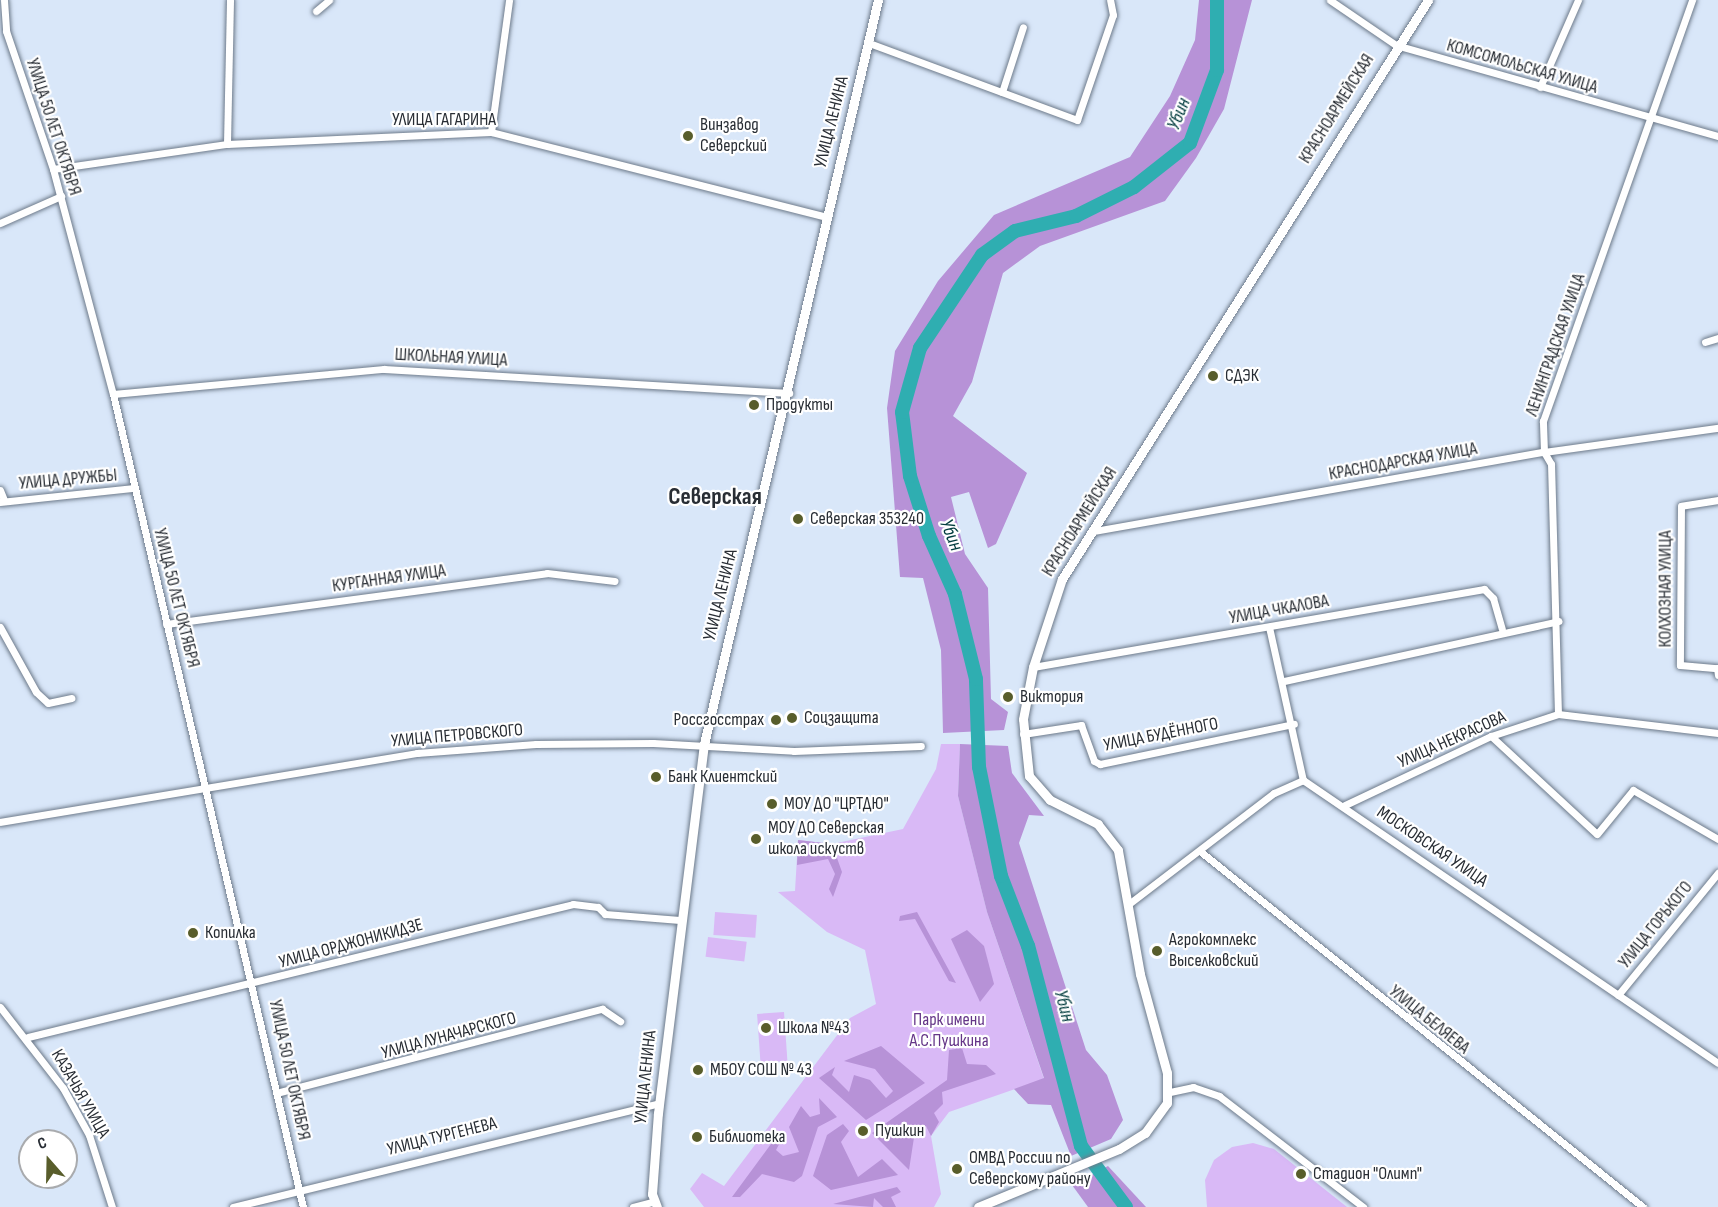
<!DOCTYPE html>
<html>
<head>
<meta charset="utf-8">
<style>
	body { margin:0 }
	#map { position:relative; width:1718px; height:1207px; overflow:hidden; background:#d9e7f9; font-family:"Sofia Sans Condensed",sans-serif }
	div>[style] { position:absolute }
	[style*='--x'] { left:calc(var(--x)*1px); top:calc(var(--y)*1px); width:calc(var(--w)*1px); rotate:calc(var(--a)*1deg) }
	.green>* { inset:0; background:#d9b9f6; transform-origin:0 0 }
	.forest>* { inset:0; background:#b792d7 }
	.river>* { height:14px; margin:-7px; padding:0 7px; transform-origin:7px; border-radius:7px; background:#2faeb1 }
	.roads { filter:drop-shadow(0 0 2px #6d7a8a) drop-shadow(0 0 2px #6d7a8a) }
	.street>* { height:7px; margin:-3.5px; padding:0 3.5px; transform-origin:3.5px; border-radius:3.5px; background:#fff }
	.secondary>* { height:9px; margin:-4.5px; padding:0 4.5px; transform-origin:4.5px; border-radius:4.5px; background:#fff }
	.dots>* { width:16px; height:16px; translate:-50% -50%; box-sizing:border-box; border:3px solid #fff; border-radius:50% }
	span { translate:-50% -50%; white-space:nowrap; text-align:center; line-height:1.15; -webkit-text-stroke:4.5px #fff; paint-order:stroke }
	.street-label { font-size:18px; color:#282d34 }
	.poi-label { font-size:18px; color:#282d34 }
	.left { translate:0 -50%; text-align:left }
	.right { translate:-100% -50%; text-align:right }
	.park-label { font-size:18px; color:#653688 }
	.water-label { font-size:20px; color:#033d3f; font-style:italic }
	.district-label { font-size:24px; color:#282d34; font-weight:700 }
	.north { position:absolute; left:18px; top:1129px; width:60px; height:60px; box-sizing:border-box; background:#fff; border:2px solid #a9abae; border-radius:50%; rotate:340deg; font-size:16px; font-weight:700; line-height:24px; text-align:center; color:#282d34 }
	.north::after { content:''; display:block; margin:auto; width:21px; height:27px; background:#585d2b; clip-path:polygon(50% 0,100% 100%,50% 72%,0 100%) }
</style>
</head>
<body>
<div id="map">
	<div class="green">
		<div style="clip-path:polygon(941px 744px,960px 744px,958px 796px,987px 912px,1044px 1079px,949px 1112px,931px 1136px,941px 1194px,934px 1207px,704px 1207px,690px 1189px,702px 1173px,724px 1186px,850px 1018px,876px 1004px,865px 950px,827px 932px,778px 892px,795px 891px,798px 840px,832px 844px,903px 829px,936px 769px)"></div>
		<div style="left:715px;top:912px;width:42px;height:23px;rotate:4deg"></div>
		<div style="left:708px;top:937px;width:39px;height:20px;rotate:7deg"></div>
		<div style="left:784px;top:1012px;width:49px;height:27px;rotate:86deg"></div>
		<div style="clip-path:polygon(1253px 1143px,1274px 1149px,1347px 1207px,1207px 1207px,1205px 1180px,1214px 1160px,1232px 1147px)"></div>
	</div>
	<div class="forest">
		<div style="clip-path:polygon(1199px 0,1252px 0,1224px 109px,1196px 158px,1165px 201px,1040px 246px,1003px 273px,972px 382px,953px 416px,1027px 473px,996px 544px,988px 548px,969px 492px,951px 497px,965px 554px,988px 588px,991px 699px,1008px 712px,1004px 730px,943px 733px,941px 650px,923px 578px,900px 577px,887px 408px,895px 351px,938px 281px,994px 215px,1130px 157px,1170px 96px,1195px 40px)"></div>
		<div style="clip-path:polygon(960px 744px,1008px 746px,1012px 773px,1044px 816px,1029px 815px,1019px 843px,1086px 1050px,1107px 1075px,1123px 1120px,1111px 1139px,1071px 1156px,1051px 1105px,1028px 1104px,1014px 1089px,1044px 1078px,987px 912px,958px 796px)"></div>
		<div style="clip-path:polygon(798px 840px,832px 844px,842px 872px,833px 897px,829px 889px,835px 874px,828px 859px,797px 865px)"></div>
		<div style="clip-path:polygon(917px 912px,956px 983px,949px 981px,915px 919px,899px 921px,900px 916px)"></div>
		<div style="clip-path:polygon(967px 930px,984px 946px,994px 984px,980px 1002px,951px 939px)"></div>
		<div style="clip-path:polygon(881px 1046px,925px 1083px,866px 1120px,819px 1078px,835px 1067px,832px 1075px,849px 1092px,854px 1075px,870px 1080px,886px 1098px,893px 1091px,875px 1069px,844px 1061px)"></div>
		<div style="clip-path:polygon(962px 1048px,967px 1064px,986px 1065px,996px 1074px,942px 1092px,943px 1104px,934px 1113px,939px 1122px,931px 1136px,926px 1126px,915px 1131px,909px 1170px,872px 1133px,947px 1080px,949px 1050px)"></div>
		<div style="clip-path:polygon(819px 1098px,837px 1117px,818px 1127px,802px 1176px,794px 1182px,762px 1174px,740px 1197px,732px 1197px,779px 1133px,783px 1137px,776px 1150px,783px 1156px,799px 1152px,789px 1127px,801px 1106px,810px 1117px,820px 1114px)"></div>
		<div style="clip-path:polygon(843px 1124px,849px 1131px,841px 1142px,858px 1177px,882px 1159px,898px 1175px,831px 1190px,813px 1176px,827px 1135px)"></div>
		<div style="clip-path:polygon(1108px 1166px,1146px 1207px,1088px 1207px,1072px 1185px)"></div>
		<div style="clip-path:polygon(897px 1187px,901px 1192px,891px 1197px,896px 1207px,883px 1207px,874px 1198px,873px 1207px,833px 1204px)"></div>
	</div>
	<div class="river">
		<div style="--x:1126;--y:1207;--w:76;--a:-126.4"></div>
		<div style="--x:1081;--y:1146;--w:207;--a:-104.8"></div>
		<div style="--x:1028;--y:946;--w:75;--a:-111.1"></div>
		<div style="--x:1001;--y:876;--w:111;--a:-101.4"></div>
		<div style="--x:979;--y:767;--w:88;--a:-92"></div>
		<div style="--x:976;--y:679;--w:88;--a:-103.9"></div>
		<div style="--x:955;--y:594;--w:64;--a:-114.1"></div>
		<div style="--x:929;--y:536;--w:63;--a:-107.6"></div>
		<div style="--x:910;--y:476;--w:64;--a:-97.1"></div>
		<div style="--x:902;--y:412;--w:66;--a:-74.3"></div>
		<div style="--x:920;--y:348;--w:112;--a:-56.3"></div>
		<div style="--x:982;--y:255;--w:41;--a:-36"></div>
		<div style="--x:1015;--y:231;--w:63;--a:-13.8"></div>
		<div style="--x:1076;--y:216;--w:65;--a:-26.6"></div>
		<div style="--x:1134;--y:187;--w:71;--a:-38.2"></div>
		<div style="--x:1190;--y:143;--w:78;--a:-69.7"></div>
		<div style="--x:1217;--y:70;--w:70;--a:-90"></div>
	</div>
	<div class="roads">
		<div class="street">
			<div style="--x:4;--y:0;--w:31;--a:86"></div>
			<div style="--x:6;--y:31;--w:146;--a:71.2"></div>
			<div style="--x:53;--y:169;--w:233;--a:75.1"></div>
			<div style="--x:113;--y:394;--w:835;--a:76.85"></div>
			<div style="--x:1330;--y:0;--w:80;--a:34.3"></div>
			<div style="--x:1396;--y:45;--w:335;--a:15.8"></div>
			<div style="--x:316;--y:11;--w:17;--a:-40"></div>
			<div style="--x:869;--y:43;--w:222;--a:20.3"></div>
			<div style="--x:1077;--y:120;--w:111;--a:-71.1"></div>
			<div style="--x:1113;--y:15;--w:15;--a:-101"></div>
			<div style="--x:1540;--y:87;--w:95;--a:-66.4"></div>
			<div style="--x:1002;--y:92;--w:68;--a:-72.1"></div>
			<div style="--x:491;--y:132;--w:133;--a:-82.2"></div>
			<div style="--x:227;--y:144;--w:144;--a:-88.8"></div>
			<div style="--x:53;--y:169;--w:176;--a:-8.2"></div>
			<div style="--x:227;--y:144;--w:264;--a:-2.6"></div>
			<div style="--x:491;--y:132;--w:346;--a:14.2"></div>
			<div style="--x:0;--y:223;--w:67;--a:-23.9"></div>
			<div style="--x:1705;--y:342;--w:14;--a:-17"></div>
			<div style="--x:113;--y:394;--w:272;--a:-5.3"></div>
			<div style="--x:384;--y:369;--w:406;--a:3.4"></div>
			<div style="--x:0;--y:490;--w:11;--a:68"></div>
			<div style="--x:1718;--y:500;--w:37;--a:171"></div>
			<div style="--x:1681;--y:506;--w:159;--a:90.4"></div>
			<div style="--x:1680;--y:665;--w:37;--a:5"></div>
			<div style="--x:1717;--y:668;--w:7;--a:82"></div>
			<div style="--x:0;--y:502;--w:135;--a:-6"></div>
			<div style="--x:1094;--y:531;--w:457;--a:-10"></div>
			<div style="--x:1544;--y:452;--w:176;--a:-7.9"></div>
			<div style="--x:166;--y:624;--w:384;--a:-7.6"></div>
			<div style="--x:547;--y:573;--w:68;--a:6.7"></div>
			<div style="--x:0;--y:627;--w:74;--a:61"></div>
			<div style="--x:36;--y:692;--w:16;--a:43"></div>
			<div style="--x:48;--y:703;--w:24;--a:-12"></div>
			<div style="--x:1269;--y:627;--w:157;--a:77.5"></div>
			<div style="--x:1033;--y:667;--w:458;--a:-9.8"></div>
			<div style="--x:1484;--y:589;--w:13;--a:45"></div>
			<div style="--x:1493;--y:598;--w:32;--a:74"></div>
			<div style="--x:1284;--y:681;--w:281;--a:-12.3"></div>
			<div style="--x:1558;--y:714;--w:250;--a:-91.6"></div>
			<div style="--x:1551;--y:464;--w:14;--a:-120"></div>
			<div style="--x:1544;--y:452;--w:31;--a:-92"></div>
			<div style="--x:1543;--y:421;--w:447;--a:-70.5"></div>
			<div style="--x:1023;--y:734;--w:59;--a:-8.8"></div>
			<div style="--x:1081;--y:725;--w:38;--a:70"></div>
			<div style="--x:1094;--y:761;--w:7;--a:27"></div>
			<div style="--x:1100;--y:764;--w:198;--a:-11.7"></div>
			<div style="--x:1491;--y:736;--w:144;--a:42.8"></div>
			<div style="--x:1597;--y:834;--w:57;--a:-50.7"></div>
			<div style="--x:1633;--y:790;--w:98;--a:30"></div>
			<div style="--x:1345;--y:805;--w:161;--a:-25.3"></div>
			<div style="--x:1491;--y:736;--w:71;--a:-18.2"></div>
			<div style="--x:1558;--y:714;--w:161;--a:6.8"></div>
			<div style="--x:0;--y:822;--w:423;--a:-9.4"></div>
			<div style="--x:417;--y:753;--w:119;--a:-4.3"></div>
			<div style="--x:536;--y:744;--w:117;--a:-0.5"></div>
			<div style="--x:653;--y:743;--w:141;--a:3.2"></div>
			<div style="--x:794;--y:751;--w:127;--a:-2.3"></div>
			<div style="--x:1201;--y:852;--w:567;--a:38.77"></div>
			<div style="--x:1130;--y:903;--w:181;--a:-37.4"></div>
			<div style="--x:1274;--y:793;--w:32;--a:-24"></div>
			<div style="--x:1303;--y:780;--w:502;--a:34.29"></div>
			<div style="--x:1618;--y:995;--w:158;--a:-50.7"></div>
			<div style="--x:0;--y:1007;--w:103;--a:52.1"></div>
			<div style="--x:63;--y:1088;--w:54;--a:61"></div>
			<div style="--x:89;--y:1135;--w:76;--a:72.3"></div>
			<div style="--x:28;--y:1037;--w:561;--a:-13.71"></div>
			<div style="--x:573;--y:904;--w:25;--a:7"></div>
			<div style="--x:598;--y:907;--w:10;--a:45"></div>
			<div style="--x:605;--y:914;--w:75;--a:4.6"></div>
			<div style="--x:280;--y:1092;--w:333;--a:-14.5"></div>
			<div style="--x:602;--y:1009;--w:22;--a:34"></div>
			<div style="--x:1170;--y:1092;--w:24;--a:-12"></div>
			<div style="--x:1193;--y:1087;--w:28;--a:19"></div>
			<div style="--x:1219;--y:1096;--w:182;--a:37.6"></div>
			<div style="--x:233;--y:1207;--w:439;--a:-13.7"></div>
			<div style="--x:633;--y:1207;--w:23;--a:-15"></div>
		</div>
		<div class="secondary">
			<div style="--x:657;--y:1207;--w:14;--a:-111"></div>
			<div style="--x:652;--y:1194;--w:81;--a:-85.8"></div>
			<div style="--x:658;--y:1113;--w:372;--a:-82.9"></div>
			<div style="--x:704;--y:744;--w:764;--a:-76.84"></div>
			<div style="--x:978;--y:1207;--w:152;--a:-22.4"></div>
			<div style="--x:1119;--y:1149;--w:31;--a:-32"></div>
			<div style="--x:1145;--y:1133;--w:37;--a:-54"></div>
			<div style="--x:1167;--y:1103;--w:30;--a:-90"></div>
			<div style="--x:1167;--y:1073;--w:103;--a:-105.3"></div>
			<div style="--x:1140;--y:974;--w:126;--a:-100.1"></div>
			<div style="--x:1118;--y:850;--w:33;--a:-128"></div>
			<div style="--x:1098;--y:824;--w:54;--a:-153.4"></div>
			<div style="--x:1050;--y:800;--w:32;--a:-131"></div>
			<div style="--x:1029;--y:776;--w:57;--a:-96"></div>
			<div style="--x:1023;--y:719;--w:53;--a:-79.1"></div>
			<div style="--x:1033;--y:667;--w:93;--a:-71.8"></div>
			<div style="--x:1062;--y:579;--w:685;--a:-57.7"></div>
		</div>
	</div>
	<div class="dots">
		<div style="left:688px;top:136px;background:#585d2b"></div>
		<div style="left:1213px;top:376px;background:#585d2b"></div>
		<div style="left:754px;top:405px;background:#585d2b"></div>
		<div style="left:798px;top:519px;background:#585d2b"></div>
		<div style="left:1008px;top:697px;background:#585d2b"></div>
		<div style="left:792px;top:718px;background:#585d2b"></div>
		<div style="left:776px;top:720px;background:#585d2b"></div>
		<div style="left:656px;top:777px;background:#585d2b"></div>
		<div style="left:772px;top:804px;background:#585d2b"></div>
		<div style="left:756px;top:839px;background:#585d2b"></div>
		<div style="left:193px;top:933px;background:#585d2b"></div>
		<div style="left:1157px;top:951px;background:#585d2b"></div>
		<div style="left:766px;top:1028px;background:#585d2b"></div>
		<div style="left:698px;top:1070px;background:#585d2b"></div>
		<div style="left:863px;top:1131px;background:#585d2b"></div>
		<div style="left:697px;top:1137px;background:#585d2b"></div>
		<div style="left:957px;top:1169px;background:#585d2b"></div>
		<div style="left:1301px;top:1174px;background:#585d2b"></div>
	</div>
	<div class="street-label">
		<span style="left:1522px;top:67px;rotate:16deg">КОМСОМОЛЬСКАЯ УЛИЦА</span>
		<span style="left:1337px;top:109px;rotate:-58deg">КРАСНОАРМЕЙСКАЯ</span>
		<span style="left:444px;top:120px">УЛИЦА ГАГАРИНА</span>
		<span style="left:832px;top:122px;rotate:-76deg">УЛИЦА ЛЕНИНА</span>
		<span style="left:53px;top:127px;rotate:72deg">УЛИЦА 50 ЛЕТ ОКТЯБРЯ</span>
		<span style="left:1556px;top:345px;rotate:-71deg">ЛЕНИНГРАДСКАЯ УЛИЦА</span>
		<span style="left:451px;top:358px;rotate:3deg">ШКОЛЬНАЯ УЛИЦА</span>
		<span style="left:1403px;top:462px;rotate:-10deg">КРАСНОДАРСКАЯ УЛИЦА</span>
		<span style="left:68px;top:480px;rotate:-5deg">УЛИЦА ДРУЖБЫ</span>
		<span style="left:1080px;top:522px;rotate:-58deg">КРАСНОАРМЕЙСКАЯ</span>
		<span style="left:389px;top:579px;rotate:-8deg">КУРГАННАЯ УЛИЦА</span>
		<span style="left:1666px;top:589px;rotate:-90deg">КОЛХОЗНАЯ УЛИЦА</span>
		<span style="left:721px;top:595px;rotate:-76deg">УЛИЦА ЛЕНИНА</span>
		<span style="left:176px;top:598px;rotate:76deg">УЛИЦА 50 ЛЕТ ОКТЯБРЯ</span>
		<span style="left:1279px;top:610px;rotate:-10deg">УЛИЦА ЧКАЛОВА</span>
		<span style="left:1161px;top:735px;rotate:-11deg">УЛИЦА БУДЁННОГО</span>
		<span style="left:457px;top:736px;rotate:-5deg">УЛИЦА ПЕТРОВСКОГО</span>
		<span style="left:1452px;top:740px;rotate:-24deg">УЛИЦА НЕКРАСОВА</span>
		<span style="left:1432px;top:847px;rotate:34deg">МОСКОВСКАЯ УЛИЦА</span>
		<span style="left:1656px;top:925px;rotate:-51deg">УЛИЦА ГОРЬКОГО</span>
		<span style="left:351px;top:944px;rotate:-15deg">УЛИЦА ОРДЖОНИКИДЗЕ</span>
		<span style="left:1429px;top:1020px;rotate:39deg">УЛИЦА БЕЛЯЕВА</span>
		<span style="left:449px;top:1036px;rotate:-15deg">УЛИЦА ЛУНАЧАРСКОГО</span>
		<span style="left:289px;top:1070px;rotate:78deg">УЛИЦА 50 ЛЕТ ОКТЯБРЯ</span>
		<span style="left:646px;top:1077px;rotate:-84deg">УЛИЦА ЛЕНИНА</span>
		<span style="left:80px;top:1094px;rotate:60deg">КАЗАЧЬЯ УЛИЦА</span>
		<span style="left:442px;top:1137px;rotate:-14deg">УЛИЦА ТУРГЕНЕВА</span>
	</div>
	<div class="poi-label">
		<span class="left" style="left:700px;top:136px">Винзавод<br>Северский</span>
		<span class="left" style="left:1225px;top:376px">СДЭК</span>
		<span class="left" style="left:766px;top:405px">Продукты</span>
		<span class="left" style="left:810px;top:519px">Северская 353240</span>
		<span class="left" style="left:1020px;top:697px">Виктория</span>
		<span class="left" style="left:804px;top:718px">Соцзащита</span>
		<span class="right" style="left:764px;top:720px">Россгосстрах</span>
		<span class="left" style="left:668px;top:777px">Банк Клиентский</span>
		<span class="left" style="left:784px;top:804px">МОУ ДО "ЦРТДЮ"</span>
		<span class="left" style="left:768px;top:839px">МОУ ДО Северская<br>школа искуств</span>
		<span class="left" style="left:205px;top:933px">Копилка</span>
		<span class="left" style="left:1169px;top:951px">Агрокомплекс<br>Выселковский</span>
		<span class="left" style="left:778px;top:1028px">Школа №43</span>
		<span class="left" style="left:710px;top:1070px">МБОУ СОШ № 43</span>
		<span class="left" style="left:875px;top:1131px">Пушкин</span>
		<span class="left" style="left:709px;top:1137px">Библиотека</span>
		<span class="left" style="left:969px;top:1169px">ОМВД России по<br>Северскому району</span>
		<span class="left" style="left:1313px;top:1174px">Стадион "Олимп"</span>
	</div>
	<div class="park-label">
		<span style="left:949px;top:1031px">Парк имени<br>А.С.Пушкина</span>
	</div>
	<div class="water-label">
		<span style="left:1179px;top:114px;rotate:-68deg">Убин</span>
		<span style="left:951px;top:535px;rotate:68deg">Убин</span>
		<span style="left:1064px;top:1006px;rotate:75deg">Убин</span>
	</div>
	<div class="district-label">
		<span style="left:715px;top:497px">Северская</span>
	</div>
	<div class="north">С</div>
</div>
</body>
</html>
